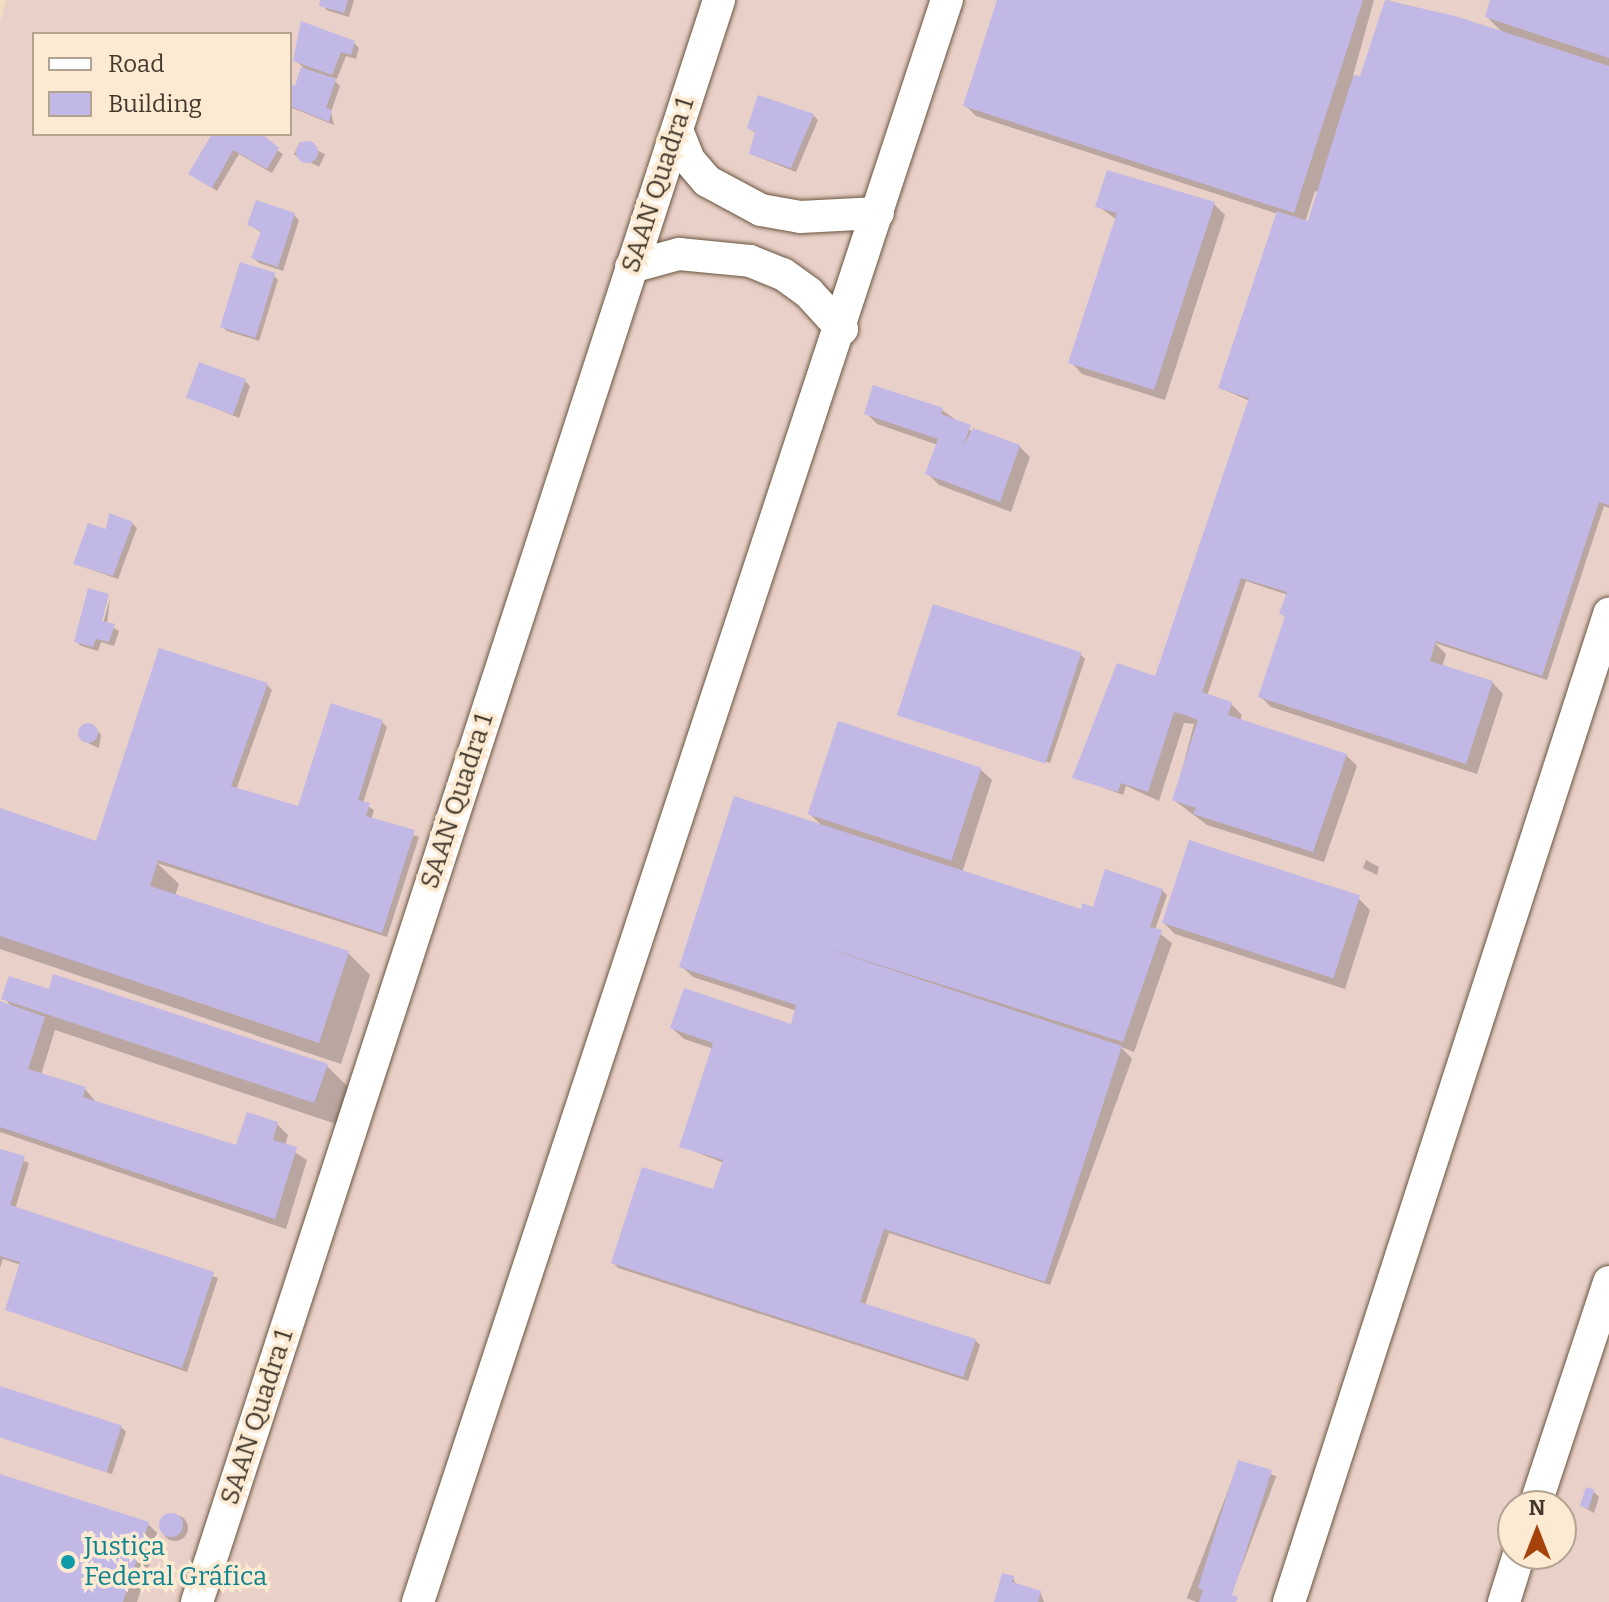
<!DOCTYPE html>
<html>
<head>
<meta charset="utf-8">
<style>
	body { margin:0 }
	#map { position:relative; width:1609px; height:1602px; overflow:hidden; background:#f4dcc0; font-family:Bitter,serif }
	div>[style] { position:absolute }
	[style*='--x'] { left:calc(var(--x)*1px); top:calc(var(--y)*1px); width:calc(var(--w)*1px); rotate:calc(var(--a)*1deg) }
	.industrial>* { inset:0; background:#e9d0c8 }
	.shadow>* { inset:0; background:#0003; transform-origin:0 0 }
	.round { border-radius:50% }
	.building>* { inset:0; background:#c2b8e6; transform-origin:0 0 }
	.roads { filter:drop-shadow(0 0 2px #6a553d) drop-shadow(0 0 2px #6a553d) }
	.street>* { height:32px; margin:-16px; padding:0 16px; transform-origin:16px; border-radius:16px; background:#fff }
	.dots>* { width:22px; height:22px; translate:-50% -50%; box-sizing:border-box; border:4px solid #fdead3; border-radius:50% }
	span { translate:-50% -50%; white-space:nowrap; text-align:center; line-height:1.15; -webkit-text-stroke:7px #fdead3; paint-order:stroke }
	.street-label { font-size:26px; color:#42392e }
	.culture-label { font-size:26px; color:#0d838f }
	.left { translate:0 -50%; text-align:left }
	.legend { position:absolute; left:32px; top:32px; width:260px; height:104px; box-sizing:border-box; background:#fdead3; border:2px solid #b2a391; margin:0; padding:10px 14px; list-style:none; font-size:24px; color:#42392e }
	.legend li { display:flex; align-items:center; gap:16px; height:40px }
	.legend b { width:40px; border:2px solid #b2a391 }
	.north { position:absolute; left:1497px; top:1490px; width:80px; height:80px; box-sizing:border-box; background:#fdead3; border:2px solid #b2a391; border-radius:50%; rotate:0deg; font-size:22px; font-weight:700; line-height:32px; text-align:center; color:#42392e }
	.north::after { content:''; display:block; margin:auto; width:28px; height:36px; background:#a6430c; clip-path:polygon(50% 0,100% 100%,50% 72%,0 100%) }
</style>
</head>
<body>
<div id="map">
	<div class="industrial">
		<div style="clip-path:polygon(evenodd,6px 0,1609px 0,1609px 1602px,0 1602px,0 22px,6px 0,34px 34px,290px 34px,290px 134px,34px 134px,34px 34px,6px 0,1513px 1506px,1561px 1506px,1561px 1554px,1513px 1554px,1513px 1506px)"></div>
	</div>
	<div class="shadow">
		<div style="clip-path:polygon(322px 0,354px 0,349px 17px,326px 10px)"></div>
		<div style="clip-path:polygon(evenodd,999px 0,1374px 0,1353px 76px,1361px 79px,1387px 0,1507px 37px,1487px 17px,1492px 0,1609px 0,1609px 508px,1604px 506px,1547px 680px,1435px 643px,1446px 654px,1442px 667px,1492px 682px,1503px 694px,1477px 774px,1271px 707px,1260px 696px,1287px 619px,1282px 614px,1288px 595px,1246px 581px,1207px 696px,1231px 704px,1242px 715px,1240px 721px,1346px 755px,1357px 766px,1324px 862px,1207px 825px,1174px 800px,1194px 724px,1184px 723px,1159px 801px,1126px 786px,1123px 795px,1075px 777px,1156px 678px,1250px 401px,1220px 388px,1278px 214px,976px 116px,965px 105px,999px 0,1315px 191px,1319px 192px,1309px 223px,1305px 222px,1315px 191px)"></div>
		<div style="clip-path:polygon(354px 43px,359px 48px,356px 59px,346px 56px,337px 79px,331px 77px,340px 86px,331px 112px,334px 125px,290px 107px,290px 86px,296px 88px,303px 67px,295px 60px)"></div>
		<div style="clip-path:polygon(813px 115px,818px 120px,796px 172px,751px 154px,756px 134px,749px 128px)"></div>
		<div style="clip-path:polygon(214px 134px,251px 134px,283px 154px,272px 173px,239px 154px,217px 191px,191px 174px)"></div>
		<div style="left:300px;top:142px;width:28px;height:14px;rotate:26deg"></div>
		<div style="clip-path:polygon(1214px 204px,1225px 215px,1165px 400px,1082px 374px,1071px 362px,1117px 220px,1098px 206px)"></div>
		<div style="clip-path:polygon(294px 215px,299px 220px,283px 271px,259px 263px,253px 258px,262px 233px,250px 225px)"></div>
		<div style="clip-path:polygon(273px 275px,278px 280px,259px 341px,227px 331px,222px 326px)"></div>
		<div style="clip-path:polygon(245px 381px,250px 386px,239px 418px,189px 397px)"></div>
		<div style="clip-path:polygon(942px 410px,973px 432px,1019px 446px,1030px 457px,1011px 512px,939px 485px,928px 474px,938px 445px,877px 424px,866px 413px)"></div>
		<div style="clip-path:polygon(132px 523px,137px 528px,118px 579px,75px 564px)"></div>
		<div style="clip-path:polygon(110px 598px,107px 624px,119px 631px,114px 646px,101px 642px,98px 651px,81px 646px,76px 641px,101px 631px)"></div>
		<div style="clip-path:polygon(1080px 654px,1085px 659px,1050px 763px,899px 715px)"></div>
		<div style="clip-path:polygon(267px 685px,272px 690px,236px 790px,299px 809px,382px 722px,387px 727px,363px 803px,374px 810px,371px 820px,419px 837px,387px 937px,157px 863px,179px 884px,175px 896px,348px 953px,370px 975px,341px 1064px,0 949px,0 810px,98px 842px)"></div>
		<div style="clip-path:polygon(88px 724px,101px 734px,99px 748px,81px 740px)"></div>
		<div style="clip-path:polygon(980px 769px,992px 780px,962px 873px,1082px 912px,1162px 890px,1167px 895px,1155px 930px,1172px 943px,1134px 1052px,1121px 1047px,1132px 1059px,1050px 1285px,889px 1233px,865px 1305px,975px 1340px,980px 1345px,968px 1381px,618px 1268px,613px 1262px,714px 1192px,724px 1163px,681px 1146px,714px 1049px,684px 1039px,672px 1028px,793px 1026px,797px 1011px,693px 977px,681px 966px,823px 827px,810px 814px)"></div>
		<div style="clip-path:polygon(1366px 860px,1379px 867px,1377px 875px,1363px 868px)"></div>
		<div style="clip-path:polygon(1359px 899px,1370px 910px,1345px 989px,1175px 934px,1164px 923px)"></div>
		<div style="clip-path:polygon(4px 998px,327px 1066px,349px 1088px,336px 1124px,55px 1030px,41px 1075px,85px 1089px,96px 1102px,237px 1148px,277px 1124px,288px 1135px,285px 1146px,307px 1160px,286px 1229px,0 1132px,0 1004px,13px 1008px)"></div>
		<div style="clip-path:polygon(0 1151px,29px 1163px,15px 1209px,218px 1278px,187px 1372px,7px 1310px,21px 1265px,3px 1259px,0 1268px)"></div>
		<div style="clip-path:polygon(0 1388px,121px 1427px,126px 1432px,112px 1474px,0 1437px)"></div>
		<div style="left:1239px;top:1462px;width:40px;height:146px;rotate:21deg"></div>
		<div style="clip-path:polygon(0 1476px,148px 1524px,159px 1535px,137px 1602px,0 1602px)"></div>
		<div style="clip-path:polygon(1594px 1492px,1599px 1497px,1594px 1513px,1582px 1506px)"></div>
		<div class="round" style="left:162px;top:1515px;width:26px;height:26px"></div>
		<div style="clip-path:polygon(1013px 1578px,1017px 1586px,1040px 1592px,1044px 1602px,996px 1602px)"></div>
	</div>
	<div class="building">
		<div style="clip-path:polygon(320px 0,348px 0,344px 13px,319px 6px)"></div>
		<div style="clip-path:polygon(997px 0,1363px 0,1294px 213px,963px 106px)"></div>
		<div style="clip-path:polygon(1385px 0,1455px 16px,1609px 66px,1609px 505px,1599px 502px,1542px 676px,1436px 641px,1430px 661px,1493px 681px,1466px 764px,1258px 697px,1285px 616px,1279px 614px,1287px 592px,1241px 578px,1202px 692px,1232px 702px,1228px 715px,1347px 754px,1313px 852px,1193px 814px,1196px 808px,1172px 800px,1198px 720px,1182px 714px,1174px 712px,1148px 792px,1121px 783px,1118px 792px,1072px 778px,1117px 663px,1155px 676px,1249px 398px,1218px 388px,1277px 211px,1308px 221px,1349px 89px,1354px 75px,1360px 76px)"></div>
		<div style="clip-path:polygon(1490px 0,1609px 0,1609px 58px,1485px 17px)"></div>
		<div style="clip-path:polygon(301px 21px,355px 41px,351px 55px,341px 52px,332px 75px,293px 61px)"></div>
		<div style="clip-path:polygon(301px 67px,336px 79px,326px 108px,332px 110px,329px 122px,290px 106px,290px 84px,295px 86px)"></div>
		<div style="clip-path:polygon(758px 95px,814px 114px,791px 168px,749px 154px,755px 132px,747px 128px)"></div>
		<div style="clip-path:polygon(212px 134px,262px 134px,279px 148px,267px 169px,233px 150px,212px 188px,188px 174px)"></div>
		<div class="round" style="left:296px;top:141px;width:22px;height:22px"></div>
		<div style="clip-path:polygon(1107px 170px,1215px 202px,1154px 390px,1068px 363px,1117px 213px,1095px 207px)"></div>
		<div style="clip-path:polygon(256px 200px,295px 213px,278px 267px,251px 258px,261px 231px,247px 225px)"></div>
		<div style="left:240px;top:262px;width:37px;height:68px;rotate:17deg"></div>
		<div style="left:199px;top:362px;width:50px;height:38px;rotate:20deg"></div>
		<div style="clip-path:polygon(873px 385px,943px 408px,941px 414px,971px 425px,963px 446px,973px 428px,1020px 445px,1000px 502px,925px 474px,938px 439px,864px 414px)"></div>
		<div style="clip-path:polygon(109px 513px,133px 522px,113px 576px,73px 564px,88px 523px,106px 529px)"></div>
		<div style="clip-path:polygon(88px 588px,109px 594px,102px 621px,115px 624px,109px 642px,96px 639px,93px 647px,74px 642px)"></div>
		<div style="left:933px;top:604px;width:156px;height:117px;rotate:18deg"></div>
		<div style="clip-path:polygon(159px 648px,268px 683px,231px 786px,298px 806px,331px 703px,383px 720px,358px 800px,370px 803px,366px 816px,415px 830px,382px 933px,158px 860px,150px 886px,349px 951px,319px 1043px,0 936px,0 808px,96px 841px)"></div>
		<div style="left:838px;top:721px;width:151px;height:98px;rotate:18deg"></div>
		<div class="round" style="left:78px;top:723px;width:20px;height:20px"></div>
		<div style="clip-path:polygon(734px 796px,1081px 909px,1082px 903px,1093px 907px,1105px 869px,1163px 889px,1150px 927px,1162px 930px,1123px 1042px,813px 944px,1122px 1046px,1045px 1282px,884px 1229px,860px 1302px,976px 1339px,963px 1377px,611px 1263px,642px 1167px,713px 1189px,723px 1160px,679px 1147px,713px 1043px,670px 1028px,684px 988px,791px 1024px,796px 1005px,679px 967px)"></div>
		<div style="left:1189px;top:840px;width:180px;height:87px;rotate:18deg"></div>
		<div style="clip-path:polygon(53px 974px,328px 1064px,314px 1103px,1px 999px,9px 976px,49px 989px)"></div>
		<div style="clip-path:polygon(0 1001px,45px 1017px,28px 1069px,86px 1087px,83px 1097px,236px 1145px,247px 1112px,278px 1122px,273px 1140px,297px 1147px,275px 1219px,0 1127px)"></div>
		<div style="clip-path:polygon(0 1149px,25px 1156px,10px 1205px,214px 1272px,182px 1368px,5px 1310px,20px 1262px,0 1256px)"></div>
		<div style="left:0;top:1386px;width:128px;height:49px;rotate:18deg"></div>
		<div style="clip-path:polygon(1238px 1460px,1272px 1470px,1232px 1595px,1238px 1597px,1236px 1602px,1199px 1602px,1203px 1590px,1198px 1588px)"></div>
		<div style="clip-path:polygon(0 1474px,149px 1522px,123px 1602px,0 1602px)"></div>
		<div style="left:1586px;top:1487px;width:9px;height:20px;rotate:18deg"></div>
		<div class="round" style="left:159px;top:1513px;width:24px;height:24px"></div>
		<div style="clip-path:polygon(1002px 1573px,1014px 1576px,1012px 1582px,1041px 1591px,1038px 1602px,994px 1602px)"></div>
	</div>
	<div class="roads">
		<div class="street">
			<div style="--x:677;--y:130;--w:32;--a:68"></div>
			<div style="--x:689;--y:160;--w:28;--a:49"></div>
			<div style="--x:707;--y:181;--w:61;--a:28.2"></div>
			<div style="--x:761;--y:210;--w:40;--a:10"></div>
			<div style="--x:800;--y:217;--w:78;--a:-2.9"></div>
			<div style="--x:631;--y:267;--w:50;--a:-15.2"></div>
			<div style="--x:679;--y:254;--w:71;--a:5.6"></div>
			<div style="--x:750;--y:261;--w:35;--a:22"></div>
			<div style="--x:783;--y:274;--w:32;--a:36"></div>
			<div style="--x:809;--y:293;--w:49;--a:47.5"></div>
			<div style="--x:1535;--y:1506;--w:236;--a:-71.7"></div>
			<div style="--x:197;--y:1602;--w:1685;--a:-71.95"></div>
			<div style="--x:418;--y:1602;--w:1687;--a:-71.73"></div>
			<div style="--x:1289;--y:1602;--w:1039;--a:-72.05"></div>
			<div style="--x:1504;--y:1602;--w:50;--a:-72.6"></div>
		</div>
	</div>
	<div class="dots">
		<div style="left:68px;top:1562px;background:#0f9aa8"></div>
	</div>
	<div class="street-label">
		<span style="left:658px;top:185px;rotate:-72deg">SAAN Quadra 1</span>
		<span style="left:457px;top:801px;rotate:-72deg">SAAN Quadra 1</span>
		<span style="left:257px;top:1417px;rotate:-72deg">SAAN Quadra 1</span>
	</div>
	<div class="culture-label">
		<span class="left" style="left:84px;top:1562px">Justiça<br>Federal Gráfica</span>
	</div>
	<ul class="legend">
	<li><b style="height:10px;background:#fff"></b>Road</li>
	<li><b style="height:22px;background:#c2b8e6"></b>Building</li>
	</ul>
	<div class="north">N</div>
</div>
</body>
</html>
